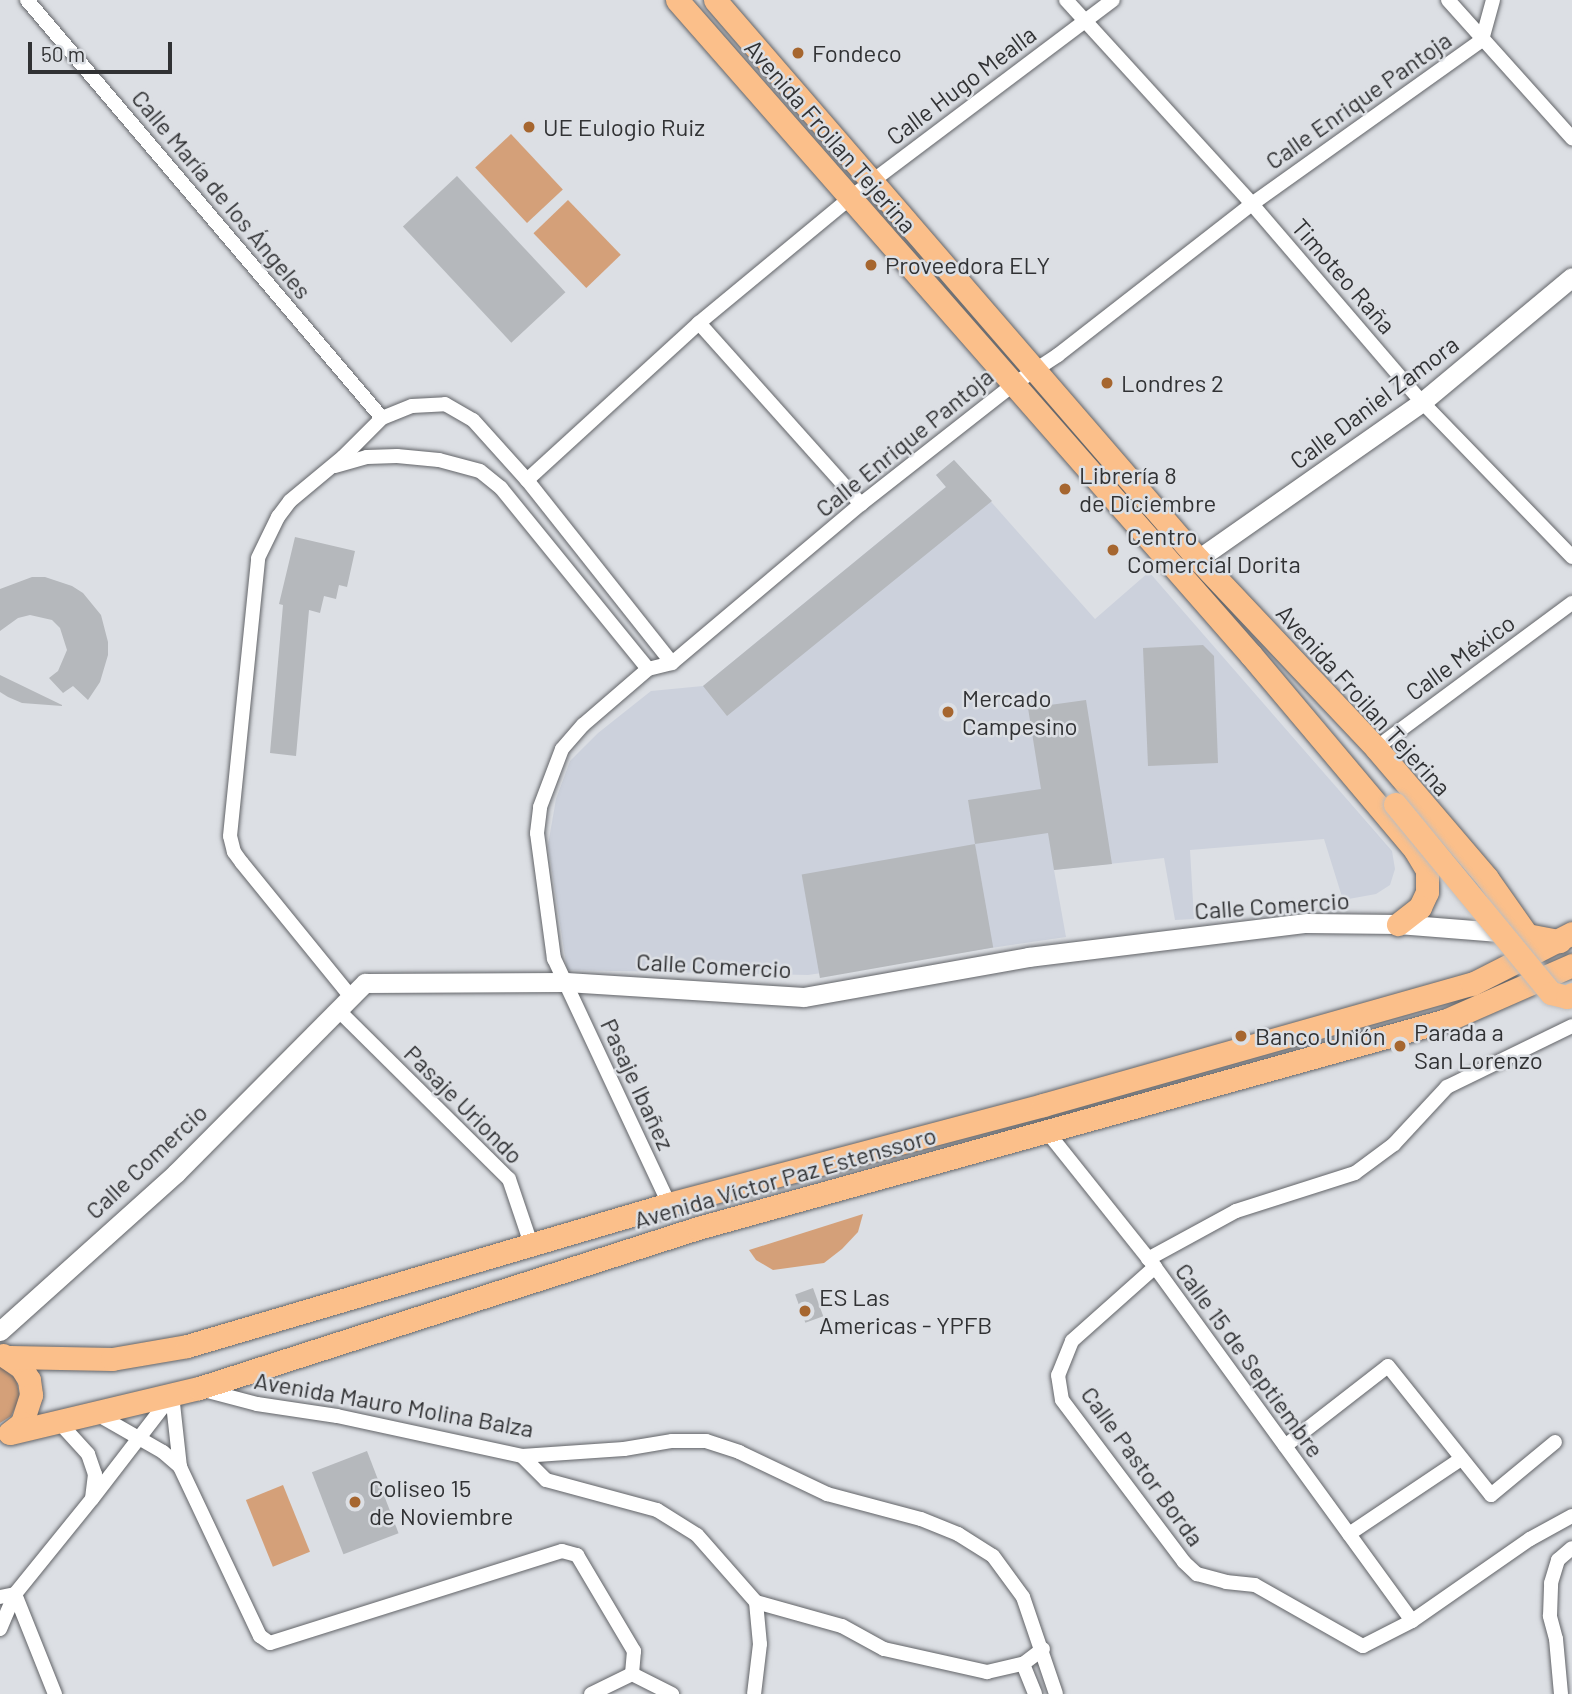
<!DOCTYPE html>
<html>
<head>
<meta charset="utf-8">
<style>
	body { margin:0 }
	#map { position:relative; width:1572px; height:1694px; overflow:hidden; background:#dcdfe4; font-family:Barlow,sans-serif }
	div>[style] { position:absolute }
	[style*='--x'] { left:calc(var(--x)*1px); top:calc(var(--y)*1px); width:calc(var(--w)*1px); rotate:calc(var(--a)*1deg) }
	.built>* { inset:0; background:#ccd1dc }
	.green>* { inset:0; background:#d4a079; transform-origin:0 0 }
	.building>* { inset:0; background:#b5b8bc; transform-origin:0 0 }
	.roads { filter:drop-shadow(0 0 2px #626468) drop-shadow(0 0 2px #626468) }
	.minor>* { height:14px; margin:-7px; padding:0 7px; transform-origin:7px; border-radius:7px; background:#fff }
	.tertiary>* { height:19px; margin:-9.5px; padding:0 9.5px; transform-origin:9.5px; border-radius:9.5px; background:#fff }
	.primary>* { height:23px; margin:-11.5px; padding:0 11.5px; transform-origin:11.5px; border-radius:11.5px; background:#fbbf8a }
	.bridges { filter:drop-shadow(0 0 2px #bdbdbe) drop-shadow(0 0 2px #bdbdbe) }
	.primary-bridge>* { height:23px; margin:-11.5px; padding:0 11.5px; transform-origin:11.5px; border-radius:11.5px; background:#fbbf8a }
	.dots>* { width:19px; height:19px; translate:-50% -50%; box-sizing:border-box; border:4px solid #dcdfe4; border-radius:50% }
	span { translate:-50% -50%; white-space:nowrap; text-align:center; line-height:1.15; -webkit-text-stroke:5px #dcdfe4; paint-order:stroke }
	.poi-label { font-size:24px; color:#313234 }
	.left { translate:0 -50%; text-align:left }
	.street-label { font-size:24px; color:#313234 }
	.scale { position:absolute; left:28px; top:42px; width:144px; height:32px; box-sizing:border-box; border:4px solid #313234; border-top:0; padding-left:9px; font-size:21px; line-height:24px; white-space:nowrap; color:#313234; -webkit-text-stroke:5px #dcdfe4; paint-order:stroke }
</style>
</head>
<body>
<div id="map">
	<div class="built">
		<div style="clip-path:polygon(954px 460px,1095px 619px,1149px 572px,1392px 851px,1395px 869px,1390px 885px,1376px 894px,1343px 900px,1324px 839px,1190px 850px,1194px 919px,1175px 920px,1164px 858px,1054px 870px,1066px 937px,808px 975px,567px 970px,548px 845px,556px 799px,570px 761px,598px 733px,651px 691px,703px 686px,946px 487px,936px 475px)"></div>
	</div>
	<div class="green">
		<div style="left:511px;top:134px;width:76px;height:49px;rotate:47deg"></div>
		<div style="left:568px;top:200px;width:76px;height:48px;rotate:46deg"></div>
		<div style="clip-path:polygon(863px 1214px,858px 1232px,842px 1249px,824px 1263px,773px 1270px,756px 1260px,749px 1250px)"></div>
		<div style="clip-path:polygon(0 1366px,16px 1379px,20px 1398px,11px 1416px,0 1423px)"></div>
		<div style="left:283px;top:1485px;width:72px;height:40px;rotate:68deg"></div>
	</div>
	<div class="building">
		<div style="left:457px;top:176px;width:159px;height:74px;rotate:47deg"></div>
		<div style="clip-path:polygon(954px 460px,992px 501px,727px 716px,703px 686px,946px 487px,936px 475px)"></div>
		<div style="clip-path:polygon(295px 537px,355px 551px,347px 587px,339px 585px,336px 599px,324px 596px,320px 613px,309px 610px,296px 756px,270px 753px,283px 605px,279px 604px)"></div>
		<div style="clip-path:polygon(32px 577px,45px 577px,72px 586px,83px 593px,101px 615px,108px 642px,108px 655px,100px 682px,88px 700px,73px 686px,63px 693px,49px 678px,58px 671px,67px 650px,60px 628px,52px 620px,30px 615px,18px 618px,0 631px,0 589px)"></div>
		<div style="clip-path:polygon(1203px 645px,1214px 656px,1218px 763px,1148px 766px,1143px 648px)"></div>
		<div style="clip-path:polygon(0 675px,62px 705px,62px 706px,22px 703px,8px 697px,0 692px)"></div>
		<div style="clip-path:polygon(1086px 700px,1112px 864px,1054px 870px,1048px 833px,975px 844px,968px 800px,1041px 789px,1028px 708px)"></div>
		<div style="left:975px;top:844px;width:105px;height:176px;rotate:80deg"></div>
		<div style="left:813px;top:1288px;width:30px;height:19px;rotate:70deg"></div>
		<div style="left:367px;top:1451px;width:88px;height:59px;rotate:69deg"></div>
	</div>
	<div class="roads">
		<div class="minor">
			<div style="--x:27;--y:0;--w:548;--a:49.66"></div>
			<div style="--x:1066;--y:0;--w:276;--a:47.6"></div>
			<div style="--x:1252;--y:204;--w:261;--a:49.4"></div>
			<div style="--x:1422;--y:402;--w:216;--a:45.9"></div>
			<div style="--x:1448;--y:0;--w:186;--a:48.1"></div>
			<div style="--x:1482;--y:40;--w:41;--a:-74.6"></div>
			<div style="--x:699;--y:323;--w:243;--a:48.2"></div>
			<div style="--x:335;--y:466;--w:33;--a:-16"></div>
			<div style="--x:367;--y:457;--w:30;--a:-2"></div>
			<div style="--x:397;--y:456;--w:42;--a:5.4"></div>
			<div style="--x:439;--y:460;--w:42;--a:15"></div>
			<div style="--x:480;--y:471;--w:27;--a:39"></div>
			<div style="--x:501;--y:488;--w:233;--a:50.9"></div>
			<div style="--x:527;--y:480;--w:233;--a:-42.4"></div>
			<div style="--x:699;--y:323;--w:196;--a:-39.6"></div>
			<div style="--x:850;--y:198;--w:329;--a:-37"></div>
			<div style="--x:1376;--y:748;--w:244;--a:-36.5"></div>
			<div style="--x:351;--y:997;--w:173;--a:-129.1"></div>
			<div style="--x:242;--y:863;--w:14;--a:-126"></div>
			<div style="--x:234;--y:852;--w:16;--a:-104"></div>
			<div style="--x:230;--y:836;--w:279;--a:-84.2"></div>
			<div style="--x:258;--y:558;--w:46;--a:-64"></div>
			<div style="--x:278;--y:517;--w:20;--a:-53"></div>
			<div style="--x:290;--y:501;--w:69;--a:-39.7"></div>
			<div style="--x:343;--y:457;--w:55;--a:-45"></div>
			<div style="--x:382;--y:418;--w:32;--a:-22"></div>
			<div style="--x:412;--y:406;--w:33;--a:-3"></div>
			<div style="--x:445;--y:404;--w:32;--a:30"></div>
			<div style="--x:473;--y:420;--w:81;--a:48"></div>
			<div style="--x:527;--y:480;--w:233;--a:51.6"></div>
			<div style="--x:338;--y:1010;--w:240;--a:44.7"></div>
			<div style="--x:509;--y:1179;--w:72;--a:71.3"></div>
			<div style="--x:1045;--y:1129;--w:176;--a:51.4"></div>
			<div style="--x:1155;--y:1267;--w:437;--a:54"></div>
			<div style="--x:669;--y:1204;--w:271;--a:-115.1"></div>
			<div style="--x:554;--y:959;--w:127;--a:-97.7"></div>
			<div style="--x:537;--y:833;--w:26;--a:-83"></div>
			<div style="--x:540;--y:807;--w:62;--a:-69.2"></div>
			<div style="--x:562;--y:749;--w:32;--a:-49"></div>
			<div style="--x:583;--y:725;--w:86;--a:-40.7"></div>
			<div style="--x:648;--y:669;--w:25;--a:-14"></div>
			<div style="--x:672;--y:663;--w:247;--a:-40.1"></div>
			<div style="--x:861;--y:504;--w:194;--a:-38.1"></div>
			<div style="--x:1014;--y:384;--w:53;--a:-33.4"></div>
			<div style="--x:1058;--y:355;--w:246;--a:-37.9"></div>
			<div style="--x:1252;--y:204;--w:282;--a:-35.5"></div>
			<div style="--x:1148;--y:1259;--w:100;--a:-28.6"></div>
			<div style="--x:1236;--y:1211;--w:125;--a:-17.7"></div>
			<div style="--x:1355;--y:1173;--w:49;--a:-36.6"></div>
			<div style="--x:1394;--y:1144;--w:78;--a:-47.1"></div>
			<div style="--x:1447;--y:1087;--w:139;--a:-26"></div>
			<div style="--x:1155;--y:1267;--w:111;--a:138.3"></div>
			<div style="--x:1072;--y:1341;--w:37;--a:112"></div>
			<div style="--x:1058;--y:1375;--w:25;--a:81"></div>
			<div style="--x:1062;--y:1400;--w:203;--a:53"></div>
			<div style="--x:1184;--y:1562;--w:18;--a:43"></div>
			<div style="--x:1197;--y:1574;--w:30;--a:15"></div>
			<div style="--x:1226;--y:1582;--w:29;--a:6"></div>
			<div style="--x:1255;--y:1585;--w:124;--a:29.5"></div>
			<div style="--x:1363;--y:1646;--w:55;--a:-27"></div>
			<div style="--x:1412;--y:1621;--w:144;--a:-34.8"></div>
			<div style="--x:1530;--y:1539;--w:48;--a:-28.7"></div>
			<div style="--x:200;--y:1389;--w:59;--a:14.7"></div>
			<div style="--x:257;--y:1404;--w:81;--a:8.5"></div>
			<div style="--x:337;--y:1416;--w:189;--a:12.2"></div>
			<div style="--x:522;--y:1456;--w:102;--a:-3.9"></div>
			<div style="--x:624;--y:1449;--w:49;--a:-9.5"></div>
			<div style="--x:672;--y:1441;--w:34;--a:0"></div>
			<div style="--x:706;--y:1441;--w:35;--a:18"></div>
			<div style="--x:739;--y:1452;--w:98;--a:25.5"></div>
			<div style="--x:827;--y:1494;--w:97;--a:14.9"></div>
			<div style="--x:921;--y:1519;--w:40;--a:22"></div>
			<div style="--x:958;--y:1534;--w:41;--a:32.2"></div>
			<div style="--x:993;--y:1556;--w:51;--a:53.8"></div>
			<div style="--x:1023;--y:1597;--w:102;--a:71.2"></div>
			<div style="--x:95;--y:1413;--w:78;--a:29.8"></div>
			<div style="--x:163;--y:1452;--w:23;--a:41"></div>
			<div style="--x:180;--y:1467;--w:72;--a:-96.3"></div>
			<div style="--x:57;--y:1420;--w:46;--a:47.6"></div>
			<div style="--x:88;--y:1454;--w:21;--a:71"></div>
			<div style="--x:95;--y:1474;--w:25;--a:97"></div>
			<div style="--x:92;--y:1499;--w:131;--a:-52.4"></div>
			<div style="--x:1285;--y:1446;--w:130;--a:-37.8"></div>
			<div style="--x:1388;--y:1366;--w:165;--a:51.4"></div>
			<div style="--x:1491;--y:1495;--w:83;--a:-39.6"></div>
			<div style="--x:522;--y:1456;--w:34;--a:45"></div>
			<div style="--x:546;--y:1480;--w:115;--a:15.1"></div>
			<div style="--x:657;--y:1510;--w:47;--a:32"></div>
			<div style="--x:697;--y:1535;--w:89;--a:48.6"></div>
			<div style="--x:756;--y:1602;--w:42;--a:84.6"></div>
			<div style="--x:760;--y:1644;--w:50;--a:96.8"></div>
			<div style="--x:180;--y:1467;--w:187;--a:64.7"></div>
			<div style="--x:260;--y:1636;--w:12;--a:35"></div>
			<div style="--x:270;--y:1643;--w:306;--a:-17.5"></div>
			<div style="--x:562;--y:1551;--w:16;--a:15"></div>
			<div style="--x:577;--y:1555;--w:112;--a:59.3"></div>
			<div style="--x:634;--y:1651;--w:23;--a:95"></div>
			<div style="--x:1349;--y:1534;--w:135;--a:-33.8"></div>
			<div style="--x:0;--y:1597;--w:15;--a:-11"></div>
			<div style="--x:15;--y:1594;--w:108;--a:68.2"></div>
			<div style="--x:756;--y:1602;--w:89;--a:15.6"></div>
			<div style="--x:842;--y:1626;--w:48;--a:28.7"></div>
			<div style="--x:884;--y:1649;--w:106;--a:12.6"></div>
			<div style="--x:987;--y:1672;--w:37;--a:-13"></div>
			<div style="--x:1023;--y:1664;--w:25;--a:-37"></div>
			<div style="--x:0;--y:1629;--w:38;--a:-67"></div>
			<div style="--x:15;--y:1594;--w:122;--a:-51"></div>
			<div style="--x:1023;--y:1664;--w:32;--a:68"></div>
			<div style="--x:632;--y:1674;--w:45;--a:26.6"></div>
			<div style="--x:591;--y:1694;--w:46;--a:-26"></div>
			<div style="--x:1561;--y:1694;--w:55;--a:-95.2"></div>
			<div style="--x:1556;--y:1639;--w:24;--a:-105"></div>
			<div style="--x:1550;--y:1616;--w:33;--a:-88"></div>
			<div style="--x:1551;--y:1583;--w:24;--a:-73"></div>
			<div style="--x:1558;--y:1560;--w:18;--a:-41"></div>
		</div>
		<div class="tertiary">
			<div style="--x:1198;--y:559;--w:274;--a:-35"></div>
			<div style="--x:1422;--y:402;--w:195;--a:-39.8"></div>
			<div style="--x:0;--y:1331;--w:237;--a:-41.9"></div>
			<div style="--x:176;--y:1173;--w:268;--a:-45.2"></div>
			<div style="--x:365;--y:983;--w:201;--a:-0.3"></div>
			<div style="--x:566;--y:982;--w:238;--a:3.6"></div>
			<div style="--x:804;--y:997;--w:228;--a:-10.1"></div>
			<div style="--x:1028;--y:957;--w:280;--a:-7"></div>
			<div style="--x:1306;--y:923;--w:92;--a:0.6"></div>
			<div style="--x:1398;--y:924;--w:114;--a:4.5"></div>
		</div>
		<div class="primary">
			<div style="--x:677;--y:0;--w:871;--a:48.77"></div>
			<div style="--x:1251;--y:655;--w:255;--a:49.9"></div>
			<div style="--x:1415;--y:850;--w:23;--a:59"></div>
			<div style="--x:1427;--y:870;--w:22;--a:90"></div>
			<div style="--x:1427;--y:892;--w:17;--a:115"></div>
			<div style="--x:1420;--y:907;--w:28;--a:142"></div>
			<div style="--x:715;--y:0;--w:739;--a:49.17"></div>
			<div style="--x:1198;--y:559;--w:260;--a:46.7"></div>
			<div style="--x:1376;--y:748;--w:171;--a:49.5"></div>
			<div style="--x:1487;--y:878;--w:70;--a:54.9"></div>
			<div style="--x:1527;--y:935;--w:33;--a:11"></div>
			<div style="--x:3;--y:1355;--w:22;--a:34"></div>
			<div style="--x:21;--y:1367;--w:15;--a:58"></div>
			<div style="--x:29;--y:1380;--w:15;--a:82"></div>
			<div style="--x:31;--y:1395;--w:29;--a:108"></div>
			<div style="--x:22;--y:1423;--w:16;--a:142"></div>
			<div style="--x:10;--y:1357;--w:102;--a:1.1"></div>
			<div style="--x:112;--y:1359;--w:76;--a:-9.8"></div>
			<div style="--x:187;--y:1346;--w:502;--a:-16.42"></div>
			<div style="--x:669;--y:1204;--w:387;--a:-14.8"></div>
			<div style="--x:1043;--y:1105;--w:446;--a:-15.8"></div>
			<div style="--x:1472;--y:984;--w:112;--a:-27"></div>
			<div style="--x:10;--y:1433;--w:194;--a:-13.4"></div>
			<div style="--x:199;--y:1388;--w:524;--a:-17.78"></div>
			<div style="--x:698;--y:1228;--w:777;--a:-15.52"></div>
			<div style="--x:1447;--y:1020;--w:137;--a:-23.7"></div>
		</div>
	</div>
	<div class="bridges">
		<div class="primary-bridge">
			<div style="--x:1395;--y:804;--w:245;--a:50.5"></div>
			<div style="--x:1551;--y:993;--w:16;--a:14"></div>
			<div style="--x:1567;--y:997;--w:6;--a:-31"></div>
		</div>
	</div>
	<div class="dots">
		<div style="left:798px;top:53px;background:#a6662f"></div>
		<div style="left:529px;top:127px;background:#a6662f"></div>
		<div style="left:871px;top:265px;background:#a6662f"></div>
		<div style="left:1107px;top:383px;background:#a6662f"></div>
		<div style="left:1065px;top:489px;background:#a6662f"></div>
		<div style="left:1113px;top:550px;background:#a6662f"></div>
		<div style="left:948px;top:712px;background:#a6662f"></div>
		<div style="left:1241px;top:1036px;background:#a6662f"></div>
		<div style="left:1400px;top:1046px;background:#a6662f"></div>
		<div style="left:805px;top:1311px;background:#a6662f"></div>
		<div style="left:355px;top:1502px;background:#a6662f"></div>
	</div>
	<div class="poi-label">
		<span class="left" style="left:812px;top:53px">Fondeco</span>
		<span class="left" style="left:543px;top:127px">UE Eulogio Ruiz</span>
		<span class="left" style="left:885px;top:265px">Proveedora ELY</span>
		<span class="left" style="left:1121px;top:383px">Londres 2</span>
		<span class="left" style="left:1079px;top:489px">Librería 8<br>de Diciembre</span>
		<span class="left" style="left:1127px;top:550px">Centro<br>Comercial Dorita</span>
		<span class="left" style="left:962px;top:712px">Mercado<br>Campesino</span>
		<span class="left" style="left:1414px;top:1046px">Parada a<br>San Lorenzo</span>
		<span class="left" style="left:1255px;top:1036px">Banco Unión</span>
		<span class="left" style="left:819px;top:1311px">ES Las<br>Americas - YPFB</span>
		<span class="left" style="left:369px;top:1502px">Coliseo 15<br>de Noviembre</span>
	</div>
	<div class="street-label">
		<span style="left:961px;top:85px;rotate:-37deg">Calle Hugo Mealla</span>
		<span style="left:1358px;top:100px;rotate:-35deg">Calle Enrique Pantoja</span>
		<span style="left:831px;top:136px;rotate:49deg">Avenida Froilan Tejerina</span>
		<span style="left:222px;top:194px;rotate:50deg">Calle María de los Ángeles</span>
		<span style="left:1344px;top:276px;rotate:49deg">Timoteo Raña</span>
		<span style="left:1374px;top:402px;rotate:-37deg">Calle Daniel Zamora</span>
		<span style="left:904px;top:442px;rotate:-39deg">Calle Enrique Pantoja</span>
		<span style="left:1460px;top:657px;rotate:-36deg">Calle México</span>
		<span style="left:1364px;top:700px;rotate:48deg">Avenida Froilan Tejerina</span>
		<span style="left:1272px;top:905px;rotate:-4deg">Calle Comercio</span>
		<span style="left:714px;top:965px;rotate:3deg">Calle Comercio</span>
		<span style="left:638px;top:1084px;rotate:65deg">Pasaje Ibañez</span>
		<span style="left:464px;top:1104px;rotate:45deg">Pasaje Uriondo</span>
		<span style="left:146px;top:1161px;rotate:-43deg">Calle Comercio</span>
		<span style="left:785px;top:1177px;rotate:-16deg">Avenida Víctor Paz Estenssoro</span>
		<span style="left:1250px;top:1360px;rotate:54deg">Calle 15 de Septiembre</span>
		<span style="left:394px;top:1404px;rotate:10deg">Avenida Mauro Molina Balza</span>
		<span style="left:1143px;top:1466px;rotate:54deg">Calle Pastor Borda</span>
	</div>
	<div class="scale">50 m</div>
</div>
</body>
</html>
